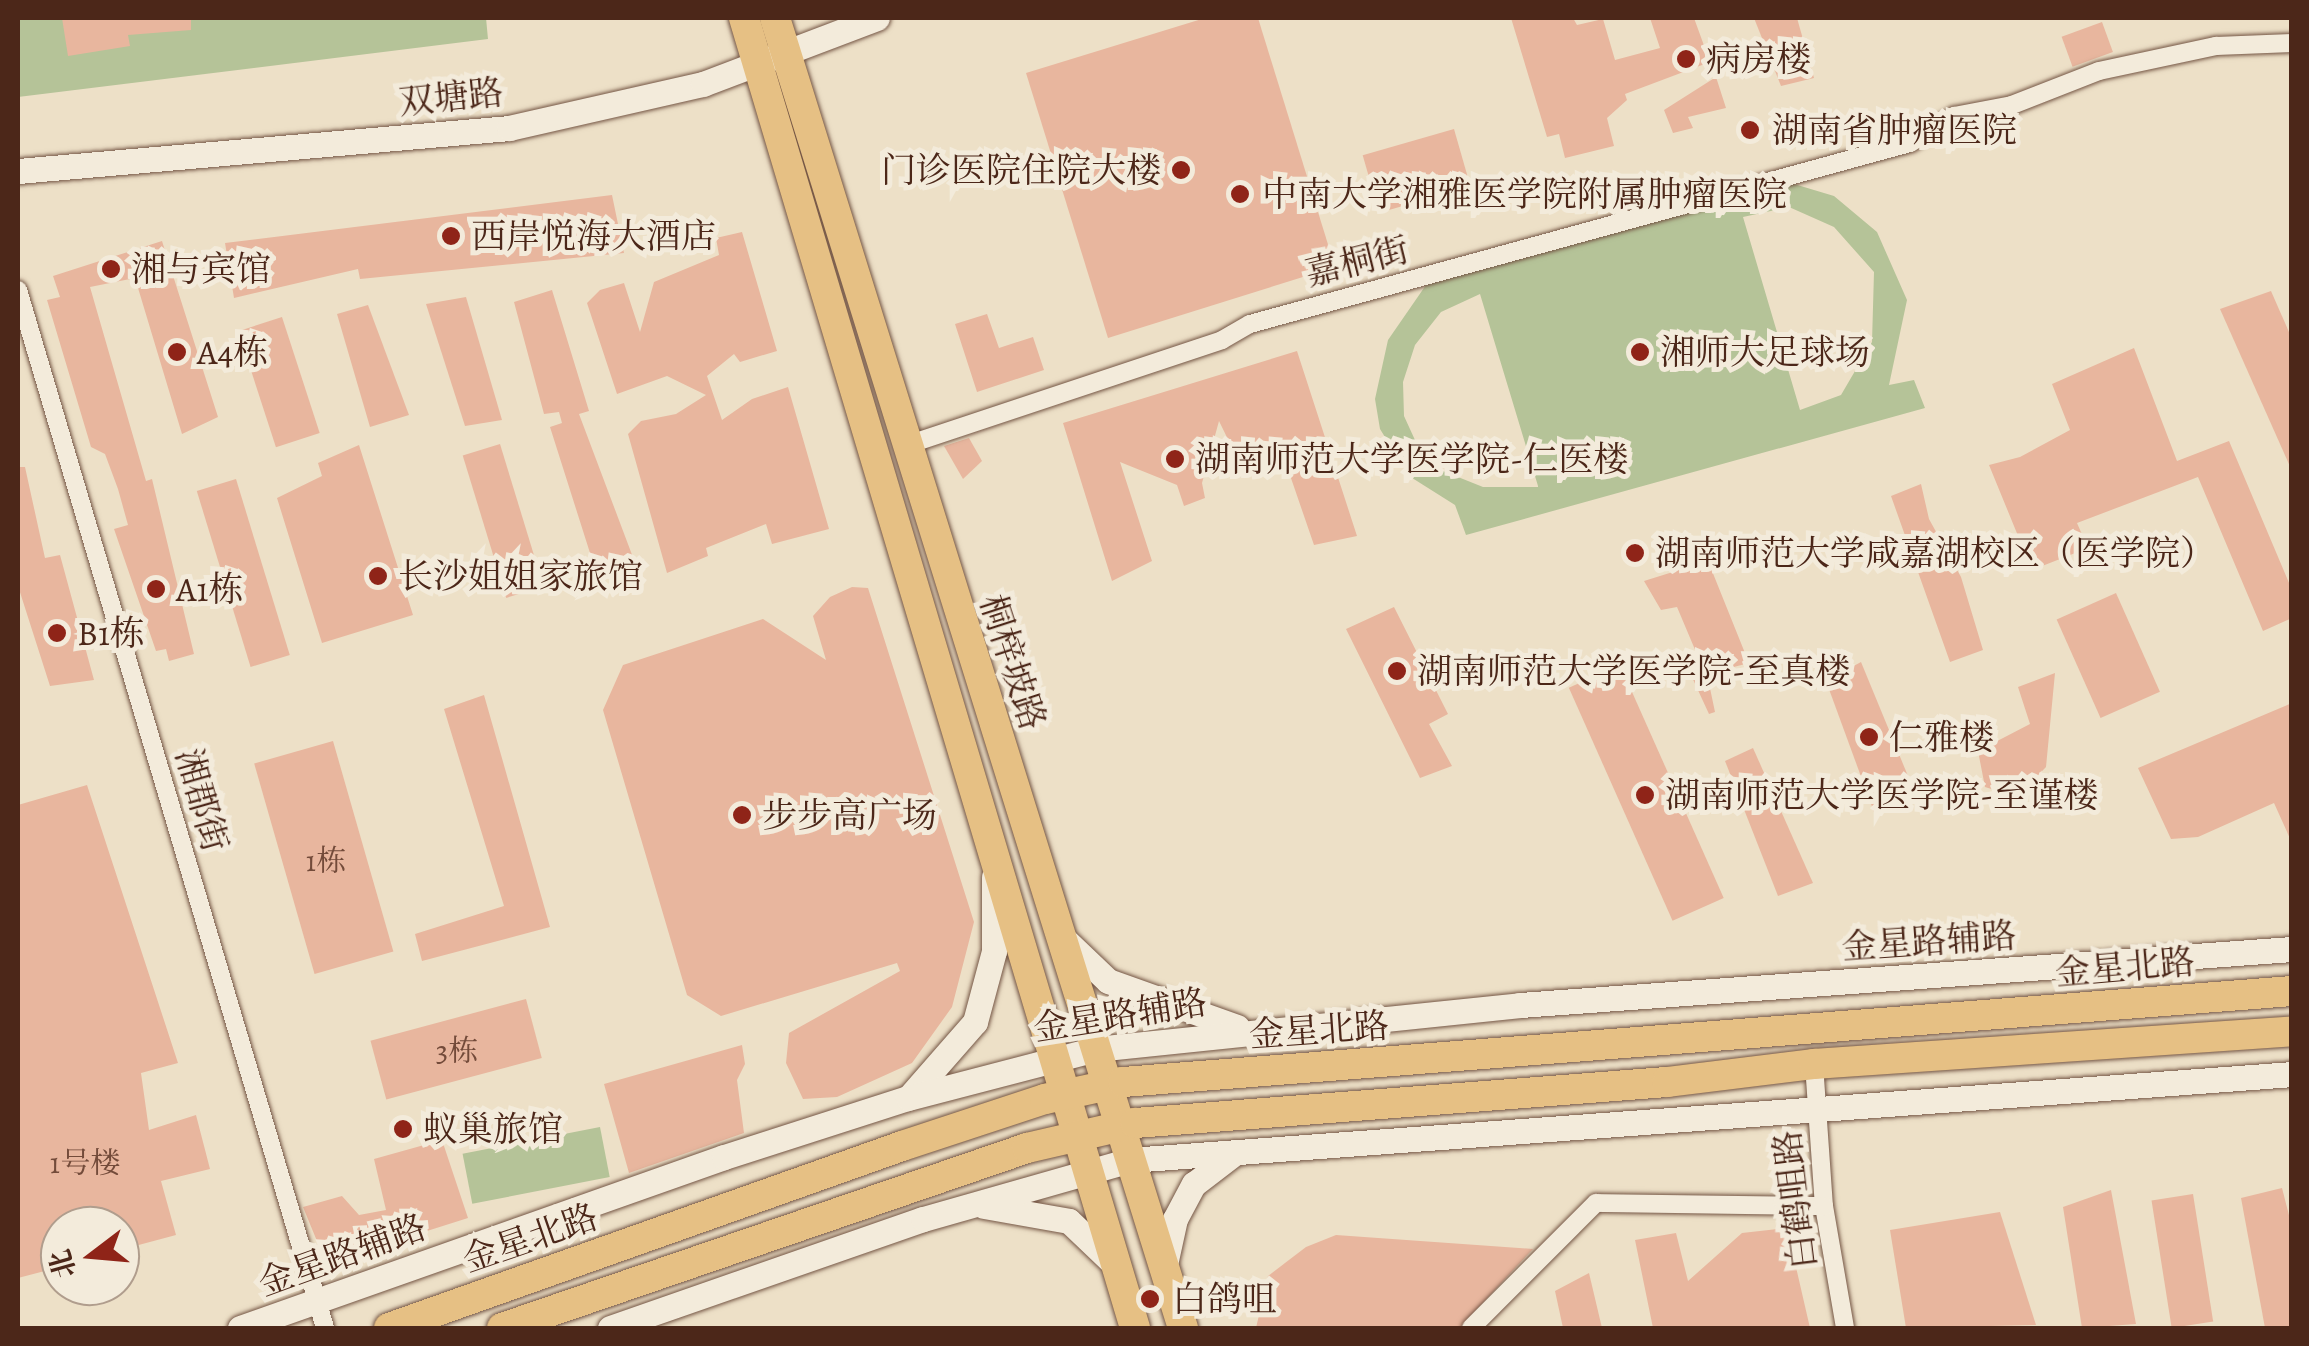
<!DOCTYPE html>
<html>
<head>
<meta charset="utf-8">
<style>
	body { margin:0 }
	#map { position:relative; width:2309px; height:1346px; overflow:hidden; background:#ede0c7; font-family:Alegreya,"Noto Serif SC",serif }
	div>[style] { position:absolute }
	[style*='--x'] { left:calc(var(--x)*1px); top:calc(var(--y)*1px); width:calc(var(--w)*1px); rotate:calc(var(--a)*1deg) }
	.green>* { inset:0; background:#b5c398; transform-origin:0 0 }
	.building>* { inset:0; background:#e8b69e; transform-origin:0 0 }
	.roads { filter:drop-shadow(0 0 2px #745544) drop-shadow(0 0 2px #745544) }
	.street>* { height:18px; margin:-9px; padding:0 9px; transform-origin:9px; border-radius:9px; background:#f3ebdb }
	.secondary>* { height:25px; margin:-12.5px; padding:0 12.5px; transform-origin:12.5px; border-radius:12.5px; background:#f3ebdb }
	.primary>* { height:30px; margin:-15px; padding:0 15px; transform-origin:15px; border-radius:15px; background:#e6c084 }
	.dots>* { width:28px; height:28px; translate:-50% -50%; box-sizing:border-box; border:5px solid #f3ebdb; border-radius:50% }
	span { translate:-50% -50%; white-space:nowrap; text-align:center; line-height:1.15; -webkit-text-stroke:10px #f3ebdb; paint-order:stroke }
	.number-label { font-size:30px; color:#734b3a }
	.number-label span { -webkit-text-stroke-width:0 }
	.poi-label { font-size:35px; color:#4c2719 }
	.left { translate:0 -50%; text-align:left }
	.right { translate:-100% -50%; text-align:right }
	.street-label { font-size:35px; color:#4c2719 }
	.frame { position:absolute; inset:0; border:20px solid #4c2719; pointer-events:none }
	.north { position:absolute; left:40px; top:1206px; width:100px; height:100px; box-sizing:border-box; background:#f3ebdb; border:2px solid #b09d8d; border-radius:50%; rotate:254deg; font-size:28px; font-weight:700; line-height:40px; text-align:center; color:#4c2719 }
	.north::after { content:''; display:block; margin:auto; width:35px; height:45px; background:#8f2418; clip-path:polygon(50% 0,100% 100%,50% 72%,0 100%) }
</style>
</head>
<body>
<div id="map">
	<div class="green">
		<div style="clip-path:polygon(18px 18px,486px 18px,488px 39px,18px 97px)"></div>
		<div style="clip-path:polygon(evenodd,1784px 181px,1834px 196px,1877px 232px,1907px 300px,1889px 385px,1914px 380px,1925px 408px,1466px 535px,1455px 505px,1409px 476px,1380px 429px,1375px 399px,1388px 340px,1426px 285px,1784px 181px,1789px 207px,1834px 227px,1874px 272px,1872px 342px,1841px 395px,1800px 410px,1743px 217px,1789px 207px,1784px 181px,1480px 294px,1538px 486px,1538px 487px,1483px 487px,1443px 471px,1420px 451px,1404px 416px,1403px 382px,1415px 345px,1441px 312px,1480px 294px)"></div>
		<div style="left:600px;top:1127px;width:51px;height:140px;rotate:79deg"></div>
	</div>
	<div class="building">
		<div style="clip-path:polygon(62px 18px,191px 18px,191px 30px,128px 35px,130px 46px,68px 56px)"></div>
		<div style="clip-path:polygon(1205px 18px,1258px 18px,1335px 267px,1108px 338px,1026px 73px)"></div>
		<div style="clip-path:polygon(1511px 18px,1573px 18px,1577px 25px,1603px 19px,1615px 60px,1660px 48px,1650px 18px,1694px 18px,1710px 62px,1625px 94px,1627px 100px,1607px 118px,1614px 146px,1565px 158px,1559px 134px,1547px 137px)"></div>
		<div style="clip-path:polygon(1754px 18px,1797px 18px,1814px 78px,1781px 86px)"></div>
		<div style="left:2102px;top:22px;width:32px;height:43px;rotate:70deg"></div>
		<div style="clip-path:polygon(1716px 77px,1726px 108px,1688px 117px,1693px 128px,1673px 133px,1664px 110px)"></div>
		<div style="left:1454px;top:129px;width:60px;height:95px;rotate:74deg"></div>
		<div style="clip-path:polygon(612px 195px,624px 253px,360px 279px,358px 269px,234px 298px,225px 243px)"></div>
		<div style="clip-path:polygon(742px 232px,777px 351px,740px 362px,734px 354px,707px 376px,722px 420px,752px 399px,788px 387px,829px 529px,772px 544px,766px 524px,706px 548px,708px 556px,667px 573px,628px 434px,641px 421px,676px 414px,706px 395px,667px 376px,617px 394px,587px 303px,600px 290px,624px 283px,640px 332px,654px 282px,719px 255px,716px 238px)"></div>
		<div style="clip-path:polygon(162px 241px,218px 417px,182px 434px,135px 278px,90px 287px,146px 481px,152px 479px,194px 654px,169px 661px,166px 649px,156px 651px,114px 529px,128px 525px,118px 489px,105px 454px,91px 447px,47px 300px,60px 297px,53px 276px)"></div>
		<div style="clip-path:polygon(552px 290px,589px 411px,579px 414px,637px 568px,597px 575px,550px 427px,562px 423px,559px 412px,544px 414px,514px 302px)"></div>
		<div style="clip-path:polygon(2271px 291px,2292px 339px,2292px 471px,2220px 309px)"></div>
		<div style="clip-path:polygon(466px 297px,502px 420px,465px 426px,426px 304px)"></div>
		<div style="clip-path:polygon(368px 305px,409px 415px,370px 427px,337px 314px)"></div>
		<div style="clip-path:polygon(987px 314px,999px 348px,1033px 337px,1044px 370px,977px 392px,955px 324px)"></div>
		<div style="left:282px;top:317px;width:122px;height:46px;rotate:72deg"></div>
		<div style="clip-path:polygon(2134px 348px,2177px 461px,2229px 441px,2292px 590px,2292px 618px,2263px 631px,2198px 477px,2077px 523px,2088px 548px,2032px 570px,1989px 465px,2020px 457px,2070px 430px,2052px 384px)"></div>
		<div style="clip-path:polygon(1297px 351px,1357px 536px,1314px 545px,1282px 452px,1241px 466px,1219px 421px,1202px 483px,1205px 498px,1184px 506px,1177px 485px,1120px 462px,1152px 561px,1112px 581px,1063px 423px)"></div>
		<div style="clip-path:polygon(969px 438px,982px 461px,963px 479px,944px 446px)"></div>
		<div style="left:500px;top:444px;width:149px;height:39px;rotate:73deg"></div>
		<div style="clip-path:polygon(359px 445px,413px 615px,322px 643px,277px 498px,322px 476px,318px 463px)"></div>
		<div style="clip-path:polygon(18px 467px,25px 467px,45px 558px,60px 555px,94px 680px,50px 686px,18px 586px)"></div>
		<div style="left:236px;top:479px;width:184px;height:41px;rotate:73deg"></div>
		<div style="clip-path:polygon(1921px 484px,1929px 519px,1961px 577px,1983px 650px,1950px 662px,1891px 496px)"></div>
		<div style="clip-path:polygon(1708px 561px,1749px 663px,1707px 674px,1715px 712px,1709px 714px,1684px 660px,1696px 652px,1677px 607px,1661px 610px,1644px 581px)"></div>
		<div style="clip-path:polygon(852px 587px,868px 588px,974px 922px,952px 1007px,912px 1063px,837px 1097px,803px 1099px,786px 1063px,789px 1033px,900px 971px,897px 963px,721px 1016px,687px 995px,603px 710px,623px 665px,763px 619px,826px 660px,813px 616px,830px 597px)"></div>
		<div style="left:2116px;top:593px;width:108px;height:65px;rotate:66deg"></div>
		<div style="clip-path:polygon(1394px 607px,1448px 714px,1429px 724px,1452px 766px,1420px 778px,1346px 629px)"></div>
		<div style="clip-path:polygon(1861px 662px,1915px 793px,1874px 812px,1826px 681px)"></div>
		<div style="left:1620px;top:665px;width:255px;height:56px;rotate:66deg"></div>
		<div style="clip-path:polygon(2055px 673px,2046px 767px,2017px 797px,1985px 787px,1978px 751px,2030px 724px,2018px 687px)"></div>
		<div style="clip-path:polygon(484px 695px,550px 927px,422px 961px,415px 934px,504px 906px,444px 709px)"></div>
		<div style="clip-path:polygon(2292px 703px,2292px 843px,2274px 803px,2198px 837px,2171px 839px,2138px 768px)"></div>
		<div style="left:333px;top:741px;width:219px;height:82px;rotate:74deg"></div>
		<div style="clip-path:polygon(1753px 748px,1813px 883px,1778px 896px,1725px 761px)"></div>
		<div style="clip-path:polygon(87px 785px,178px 1063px,141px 1073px,149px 1130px,196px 1115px,210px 1169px,161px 1181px,176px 1235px,120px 1250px,120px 1226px,60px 1226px,60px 1267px,18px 1278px,18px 805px)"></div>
		<div style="left:526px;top:999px;width:61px;height:161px;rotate:75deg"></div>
		<div style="clip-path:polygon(742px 1045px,745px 1064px,737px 1080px,744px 1133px,629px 1173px,604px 1084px)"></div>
		<div style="clip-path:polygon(442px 1140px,468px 1218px,326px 1263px,303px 1207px,342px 1196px,359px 1215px,386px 1210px,374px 1159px)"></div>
		<div style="clip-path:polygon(2282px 1188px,2292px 1227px,2292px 1328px,2265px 1328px,2241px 1198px)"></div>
		<div style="clip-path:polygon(2111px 1190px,2136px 1324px,2082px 1328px,2063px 1207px)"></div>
		<div style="left:2193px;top:1194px;width:129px;height:42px;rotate:81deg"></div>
		<div style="clip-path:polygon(2000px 1212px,2036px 1325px,1906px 1328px,1890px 1230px)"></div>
		<div style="clip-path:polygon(1787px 1228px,1810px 1328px,1653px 1328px,1635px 1240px,1676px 1233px,1688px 1281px,1742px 1233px)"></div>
		<div style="clip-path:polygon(1336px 1235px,1533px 1249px,1459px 1328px,1256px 1328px,1268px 1276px,1306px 1247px)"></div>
		<div style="clip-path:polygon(1589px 1273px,1602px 1328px,1563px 1328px,1555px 1291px)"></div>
	</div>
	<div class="roads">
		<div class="street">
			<div style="--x:18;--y:290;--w:1082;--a:73.52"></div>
			<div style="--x:904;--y:446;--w:335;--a:-18.4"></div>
			<div style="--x:1222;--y:340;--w:32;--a:-30"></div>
			<div style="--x:1250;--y:324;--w:684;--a:-15.34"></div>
			<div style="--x:1910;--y:143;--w:52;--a:-31.5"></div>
			<div style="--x:1954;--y:116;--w:59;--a:-10.7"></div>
			<div style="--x:2012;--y:105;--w:93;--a:-21.3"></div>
			<div style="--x:2099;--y:71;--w:120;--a:-12.1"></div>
			<div style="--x:2216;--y:46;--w:76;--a:-2.3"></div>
			<div style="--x:1814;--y:1064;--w:142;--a:86"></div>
			<div style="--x:1824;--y:1206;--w:124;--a:80.2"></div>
			<div style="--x:1471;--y:1328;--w:177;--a:-45"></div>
			<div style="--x:1596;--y:1203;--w:228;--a:0.8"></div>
		</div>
		<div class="secondary">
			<div style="--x:18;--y:171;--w:493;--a:-5"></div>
			<div style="--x:509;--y:128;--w:199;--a:-12.8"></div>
			<div style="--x:703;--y:84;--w:186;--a:-20.8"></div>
			<div style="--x:1063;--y:938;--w:62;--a:43.7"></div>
			<div style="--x:1108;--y:981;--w:137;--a:19.6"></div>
			<div style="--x:911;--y:1095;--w:97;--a:-48.8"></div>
			<div style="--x:975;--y:1022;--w:73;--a:-75"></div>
			<div style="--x:994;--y:951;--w:74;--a:-90"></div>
			<div style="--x:984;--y:1206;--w:86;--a:10"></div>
			<div style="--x:1069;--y:1221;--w:62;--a:43.7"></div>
			<div style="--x:1164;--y:1269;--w:51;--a:-77.6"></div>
			<div style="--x:1175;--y:1219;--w:40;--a:-62"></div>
			<div style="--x:1194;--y:1184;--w:48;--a:-37.3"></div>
			<div style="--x:240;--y:1328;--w:513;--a:-19.46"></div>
			<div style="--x:724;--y:1157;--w:193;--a:-17.8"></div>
			<div style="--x:908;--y:1098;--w:194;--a:-14.6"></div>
			<div style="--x:1096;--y:1049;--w:426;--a:-5.9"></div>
			<div style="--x:1520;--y:1005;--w:774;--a:-4.15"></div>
			<div style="--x:610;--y:1328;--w:331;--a:-19.2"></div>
			<div style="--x:923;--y:1219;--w:215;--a:-15.9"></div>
			<div style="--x:1130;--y:1160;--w:1165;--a:-4.23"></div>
		</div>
		<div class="primary">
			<div style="--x:744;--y:18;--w:1367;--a:73.38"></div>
			<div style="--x:775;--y:18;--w:1372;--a:72.7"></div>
			<div style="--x:389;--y:1328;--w:544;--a:-19.53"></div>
			<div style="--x:902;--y:1146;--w:151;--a:-18.2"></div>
			<div style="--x:1045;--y:1099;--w:80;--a:-12.3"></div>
			<div style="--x:1123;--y:1082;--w:1173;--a:-4.45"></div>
			<div style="--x:502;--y:1328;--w:555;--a:-18.92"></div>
			<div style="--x:1027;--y:1148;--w:111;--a:-13"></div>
			<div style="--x:1135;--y:1123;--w:534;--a:-4.41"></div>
			<div style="--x:1667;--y:1082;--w:148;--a:-7"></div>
			<div style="--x:1814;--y:1064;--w:479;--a:-3.9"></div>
		</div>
	</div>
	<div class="dots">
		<div style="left:1686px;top:59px;background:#8f2418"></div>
		<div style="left:1750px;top:130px;background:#8f2418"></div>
		<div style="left:1181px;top:170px;background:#8f2418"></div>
		<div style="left:1240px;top:194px;background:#8f2418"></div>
		<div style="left:451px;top:236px;background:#8f2418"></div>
		<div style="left:111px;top:269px;background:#8f2418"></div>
		<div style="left:177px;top:352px;background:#8f2418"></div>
		<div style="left:1640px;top:352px;background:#8f2418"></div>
		<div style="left:1175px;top:459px;background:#8f2418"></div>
		<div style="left:1635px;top:553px;background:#8f2418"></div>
		<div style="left:378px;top:576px;background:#8f2418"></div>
		<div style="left:156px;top:589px;background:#8f2418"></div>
		<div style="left:57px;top:633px;background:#8f2418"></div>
		<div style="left:1397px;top:671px;background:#8f2418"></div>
		<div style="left:1869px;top:737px;background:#8f2418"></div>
		<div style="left:1645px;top:795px;background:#8f2418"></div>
		<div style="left:742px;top:815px;background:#8f2418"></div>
		<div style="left:403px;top:1129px;background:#8f2418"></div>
		<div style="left:1150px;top:1299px;background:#8f2418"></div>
	</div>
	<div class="number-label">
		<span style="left:326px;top:861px">1栋</span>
		<span style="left:457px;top:1051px">3栋</span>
		<span style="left:85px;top:1163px">1号楼</span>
	</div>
	<div class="poi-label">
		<span class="left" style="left:1706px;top:59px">病房楼</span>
		<span class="left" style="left:1772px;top:130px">湖南省肿瘤医院</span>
		<span class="right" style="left:1161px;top:170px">门诊医院住院大楼</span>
		<span class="left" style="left:1262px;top:194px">中南大学湘雅医学院附属肿瘤医院</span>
		<span class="left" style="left:471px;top:236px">西岸悦海大酒店</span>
		<span class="left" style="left:131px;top:269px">湘与宾馆</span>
		<span class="left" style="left:197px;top:352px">A4栋</span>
		<span class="left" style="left:1660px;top:352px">湘师大足球场</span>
		<span class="left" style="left:1195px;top:459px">湖南师范大学医学院-仁医楼</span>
		<span class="left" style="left:1655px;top:553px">湖南师范大学咸嘉湖校区（医学院）</span>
		<span class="left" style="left:398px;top:576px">长沙姐姐家旅馆</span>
		<span class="left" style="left:176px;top:589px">A1栋</span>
		<span class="left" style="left:77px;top:633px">B1栋</span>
		<span class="left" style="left:1417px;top:671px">湖南师范大学医学院-至真楼</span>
		<span class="left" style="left:1889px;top:737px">仁雅楼</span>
		<span class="left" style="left:1665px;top:795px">湖南师范大学医学院-至谨楼</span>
		<span class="left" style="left:762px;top:815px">步步高广场</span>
		<span class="left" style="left:423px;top:1129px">蚁巢旅馆</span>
		<span class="left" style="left:1172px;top:1299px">白鸽咀</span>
	</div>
	<div class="street-label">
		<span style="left:451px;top:97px;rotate:-6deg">双塘路</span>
		<span style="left:1357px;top:261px;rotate:-14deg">嘉桐街</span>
		<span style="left:1013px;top:662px;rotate:72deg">桐梓坡路</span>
		<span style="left:202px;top:800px;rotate:74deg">湘郡街</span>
		<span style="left:1929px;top:941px;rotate:-4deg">金星路辅路</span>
		<span style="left:2125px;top:967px;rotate:-5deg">金星北路</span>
		<span style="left:1120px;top:1015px;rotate:-9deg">金星路辅路</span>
		<span style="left:1319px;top:1030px;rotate:-4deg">金星北路</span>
		<span style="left:1795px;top:1200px;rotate:-97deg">白鹤咀路</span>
		<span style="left:530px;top:1238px;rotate:-19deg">金星北路</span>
		<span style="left:342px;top:1255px;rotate:-20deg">金星路辅路</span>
	</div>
	<div class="frame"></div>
	<div class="north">北</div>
</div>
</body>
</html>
